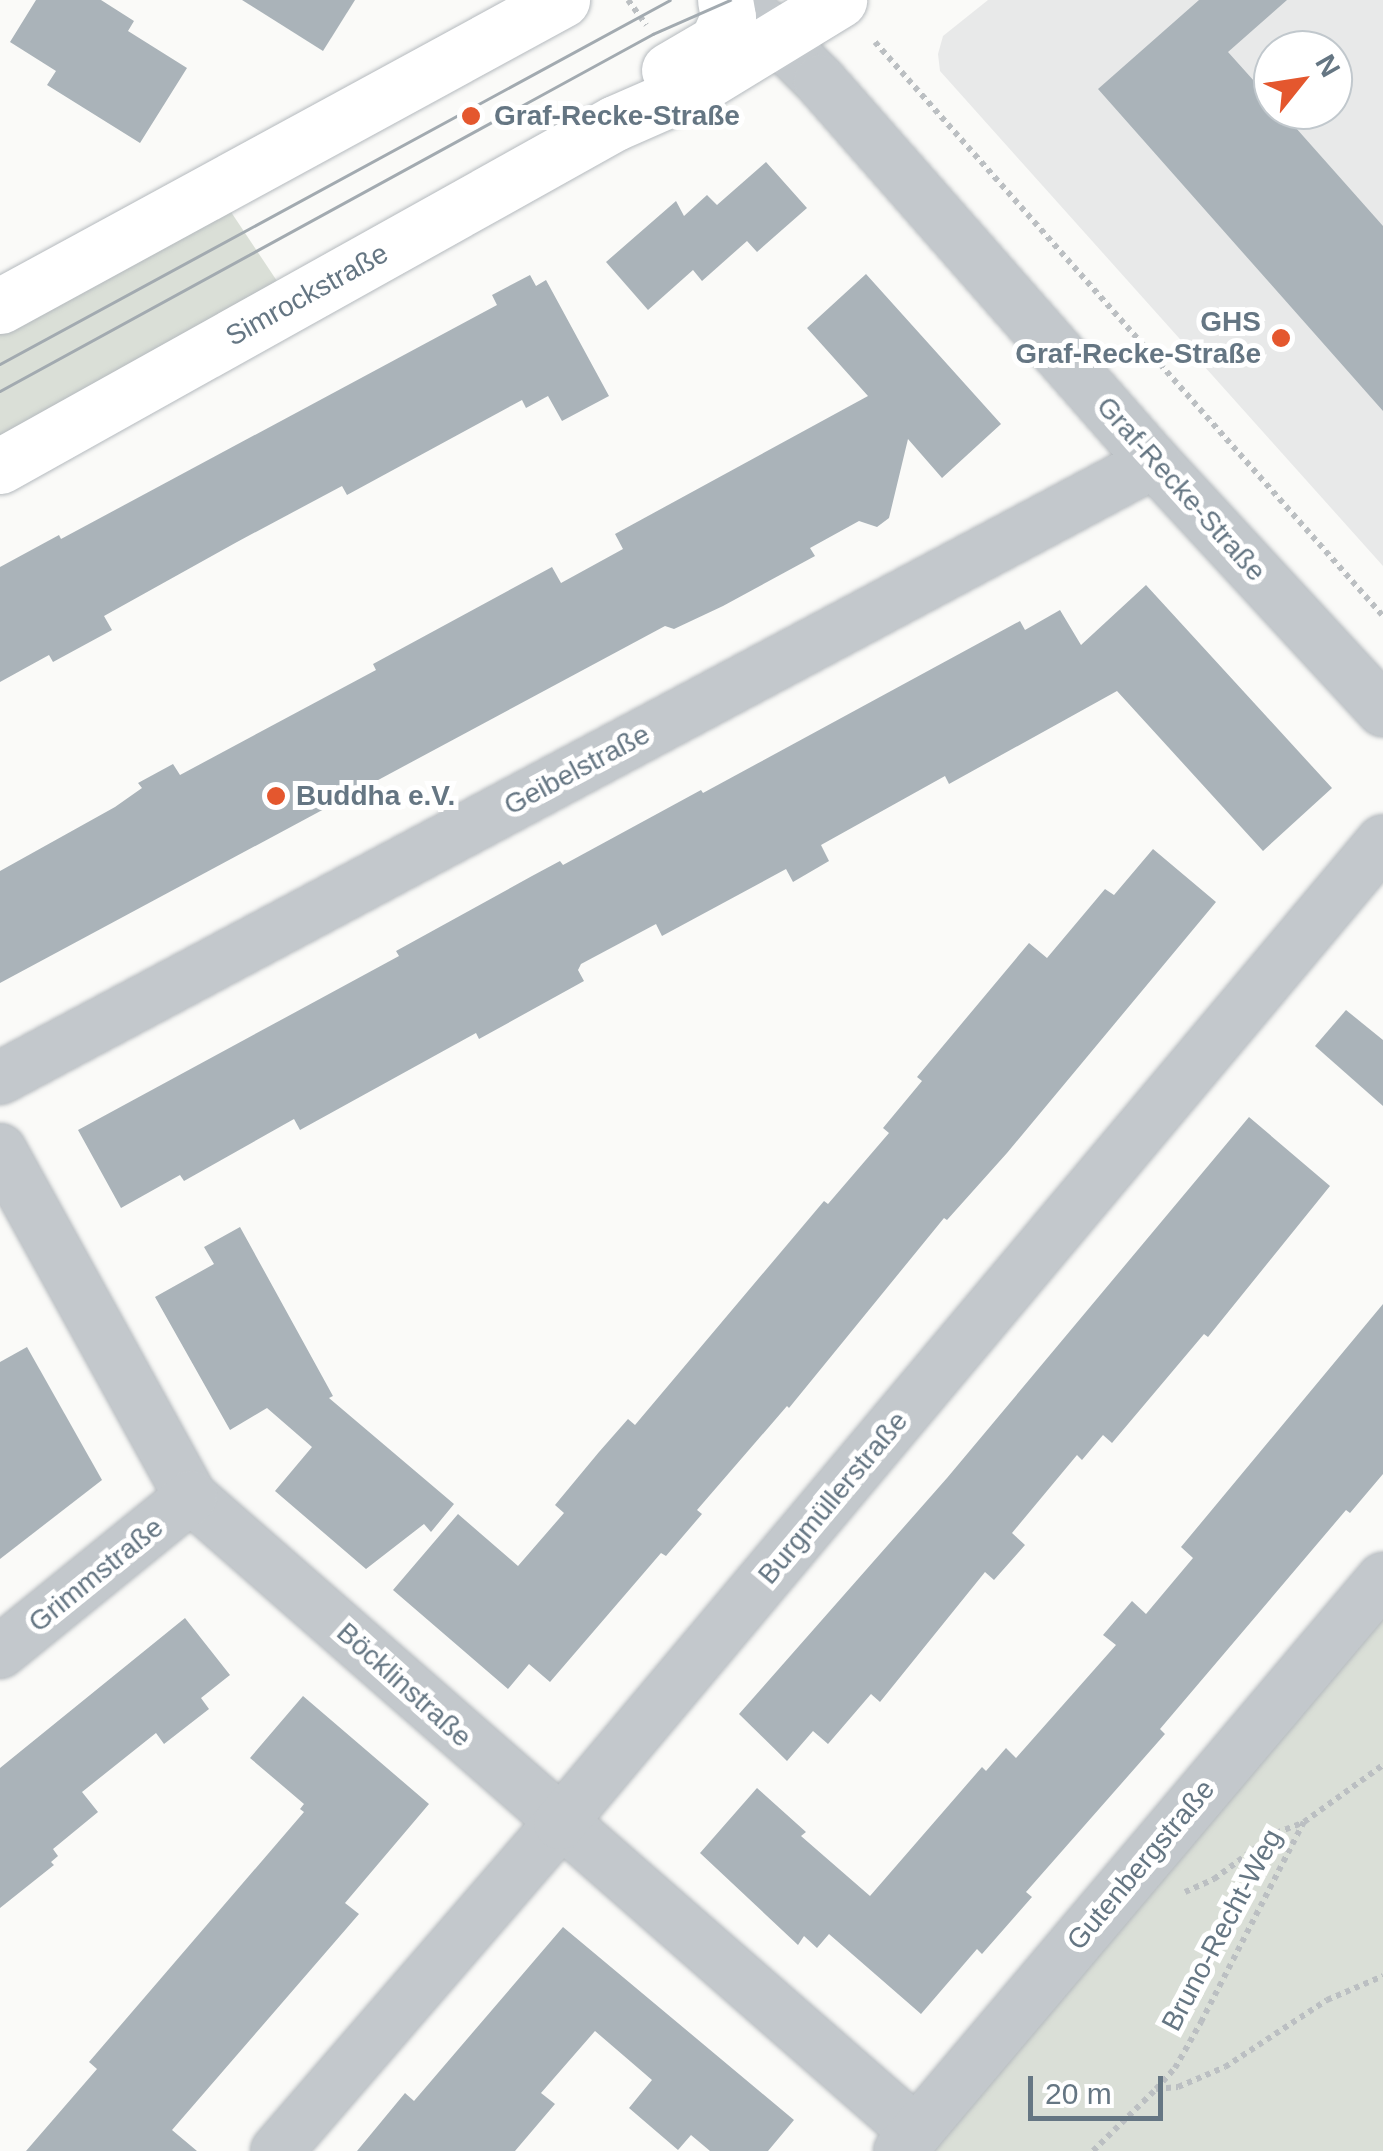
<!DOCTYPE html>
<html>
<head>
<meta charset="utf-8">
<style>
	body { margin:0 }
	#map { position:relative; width:1383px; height:2151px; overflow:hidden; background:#fafaf8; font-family:Arial,sans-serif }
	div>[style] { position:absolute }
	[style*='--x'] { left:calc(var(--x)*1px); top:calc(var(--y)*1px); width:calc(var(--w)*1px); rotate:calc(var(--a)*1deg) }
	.built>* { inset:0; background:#e8e9e9 }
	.green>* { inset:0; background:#dadfd7 }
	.building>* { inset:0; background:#aab3b9 }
	.path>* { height:6px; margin-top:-3px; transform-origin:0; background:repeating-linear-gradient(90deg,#bbbfc2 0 5px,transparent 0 10px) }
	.roads { filter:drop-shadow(0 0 2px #b5babe) drop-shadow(0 0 2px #b5babe) }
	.minor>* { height:52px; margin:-26px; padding:0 26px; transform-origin:26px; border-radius:26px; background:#c3c8cc }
	.major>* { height:55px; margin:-27.5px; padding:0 27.5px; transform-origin:27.5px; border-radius:27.5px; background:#fff }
	.tram>* { height:2.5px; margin:-1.25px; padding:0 1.25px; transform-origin:1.25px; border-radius:1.25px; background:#a2aab0 }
	.dots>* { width:28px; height:28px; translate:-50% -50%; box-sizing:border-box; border:5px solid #fff; border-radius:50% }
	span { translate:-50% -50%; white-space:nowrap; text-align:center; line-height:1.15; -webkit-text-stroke:10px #fff; paint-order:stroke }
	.poi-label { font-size:28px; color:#657683; font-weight:700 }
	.left { translate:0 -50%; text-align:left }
	.right { translate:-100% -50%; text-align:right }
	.street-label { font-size:28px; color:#657683 }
	.north { position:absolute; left:1253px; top:30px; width:100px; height:100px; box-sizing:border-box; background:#fff; border:2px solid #c1c8cd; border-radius:50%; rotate:60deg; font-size:28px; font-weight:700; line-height:40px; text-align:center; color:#657683 }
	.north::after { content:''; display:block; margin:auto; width:35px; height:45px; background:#e4572e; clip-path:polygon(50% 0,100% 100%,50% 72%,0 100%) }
	.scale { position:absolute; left:1028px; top:2076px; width:135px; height:45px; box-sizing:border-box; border:5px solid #657683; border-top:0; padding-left:12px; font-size:30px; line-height:35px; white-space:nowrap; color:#657683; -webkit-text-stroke:8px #fff; paint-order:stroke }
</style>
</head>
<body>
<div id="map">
	<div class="built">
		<div style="clip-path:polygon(evenodd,988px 0,1383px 0,1383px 566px,940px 71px,938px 54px,943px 36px,988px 0,1273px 50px,1333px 50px,1333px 110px,1273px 110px,1273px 50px)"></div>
	</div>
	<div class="green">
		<div style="clip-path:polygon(227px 206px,277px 281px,0 438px,0 329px)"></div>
		<div style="clip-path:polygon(1383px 1617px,1383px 2151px,929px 2151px)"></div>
	</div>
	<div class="building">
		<div style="clip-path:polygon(36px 0,101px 0,134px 21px,128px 31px,187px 68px,140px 143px,47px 85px,56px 71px,10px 42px)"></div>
		<div style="clip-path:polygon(242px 0,355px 0,323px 51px)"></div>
		<div style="clip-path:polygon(1199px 0,1287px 0,1228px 52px,1273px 102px,1273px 110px,1280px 110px,1383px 226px,1383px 411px,1098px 89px)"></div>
		<div style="clip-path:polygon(766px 162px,807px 208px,757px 252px,747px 241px,702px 281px,693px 270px,648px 310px,606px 262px,676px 201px,684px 216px,707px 195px,717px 205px)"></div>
		<div style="clip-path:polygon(866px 274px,1001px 424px,942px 478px,908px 439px,889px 518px,877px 527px,859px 521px,810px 548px,815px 556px,723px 606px,674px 629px,665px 626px,0 983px,0 871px,115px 807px,142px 788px,138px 783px,173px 764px,180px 775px,376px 670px,373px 664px,552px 567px,561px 583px,623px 549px,615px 534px,868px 396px,807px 328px)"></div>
		<div style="clip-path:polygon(530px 275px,536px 286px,546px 280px,609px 396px,562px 421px,548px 396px,526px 408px,522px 400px,347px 495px,342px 486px,237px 542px,104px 616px,112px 630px,53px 662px,49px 655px,0 682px,0 567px,59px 535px,61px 539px,497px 305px,492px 295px)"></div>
		<div style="clip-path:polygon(1146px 585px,1332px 788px,1263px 851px,1117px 691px,949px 784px,945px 776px,821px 845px,829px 861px,793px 882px,786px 869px,662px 936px,656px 924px,581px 964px,578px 970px,584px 981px,479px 1039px,476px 1033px,300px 1130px,294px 1119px,184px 1181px,180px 1175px,121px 1208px,78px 1130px,399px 956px,396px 951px,532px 876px,560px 861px,563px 865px,701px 790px,703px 793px,1020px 621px,1025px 630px,1060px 610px,1081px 645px)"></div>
		<div style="clip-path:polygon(1153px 849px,1216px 902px,1007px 1153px,947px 1220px,944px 1218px,789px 1408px,787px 1406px,697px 1510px,702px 1514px,666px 1556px,661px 1553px,550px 1682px,529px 1664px,508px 1689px,393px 1590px,458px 1514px,518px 1566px,564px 1513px,555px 1505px,599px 1452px,628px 1419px,635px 1425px,824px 1201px,828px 1204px,889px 1133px,883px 1128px,922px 1081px,917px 1077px,1029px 943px,1047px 958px,1105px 889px,1114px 895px)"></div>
		<div style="clip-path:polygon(1346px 1010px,1383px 1040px,1383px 1106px,1315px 1046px)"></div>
		<div style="clip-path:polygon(1249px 1117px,1330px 1186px,1208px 1337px,1204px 1334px,1112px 1443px,1103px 1435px,1082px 1460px,1077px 1455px,1012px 1533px,1025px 1545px,994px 1580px,985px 1572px,880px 1702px,871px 1694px,828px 1744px,813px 1731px,787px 1761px,739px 1714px,947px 1478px)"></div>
		<div style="clip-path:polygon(240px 1227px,333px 1396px,329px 1398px,454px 1504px,431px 1532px,424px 1524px,366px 1569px,275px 1491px,312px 1447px,267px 1408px,230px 1430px,155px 1297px,214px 1264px,204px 1247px)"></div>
		<div style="clip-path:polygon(1383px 1304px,1383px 1474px,1350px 1513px,1346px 1510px,1160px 1729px,1165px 1734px,1026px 1892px,1032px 1897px,982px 1954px,977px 1949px,921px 2014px,829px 1934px,817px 1948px,804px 1936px,798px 1945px,700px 1853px,757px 1788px,806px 1832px,801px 1836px,870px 1896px,982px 1767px,986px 1771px,1006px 1748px,1016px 1758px,1116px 1645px,1103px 1635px,1132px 1601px,1146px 1614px,1193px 1558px,1181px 1547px)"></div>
		<div style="clip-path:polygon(27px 1347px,102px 1480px,0 1559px,0 1362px)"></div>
		<div style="clip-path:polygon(185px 1618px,230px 1675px,201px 1698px,209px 1709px,164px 1744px,156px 1733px,82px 1792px,98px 1812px,53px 1849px,58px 1856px,51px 1862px,54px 1865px,0 1908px,0 1768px)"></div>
		<div style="clip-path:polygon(303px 1696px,429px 1804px,345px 1903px,359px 1914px,172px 2130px,197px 2151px,26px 2151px,97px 2069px,89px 2062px,304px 1812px,300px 1809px,304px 1804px,250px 1758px)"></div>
		<div style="clip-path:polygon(563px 1927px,794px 2120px,768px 2151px,710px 2151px,691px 2135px,678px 2150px,629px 2108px,652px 2080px,595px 2031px,541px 2093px,555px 2104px,515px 2151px,357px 2151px,405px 2093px,414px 2101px)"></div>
	</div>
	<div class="path">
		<div style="--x:628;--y:0;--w:31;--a:54"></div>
		<div style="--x:875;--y:42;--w:767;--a:48.49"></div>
		<div style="--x:1185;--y:1892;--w:32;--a:-24"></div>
		<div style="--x:1214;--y:1879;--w:77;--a:-36.6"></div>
		<div style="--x:1276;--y:1833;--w:30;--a:-21"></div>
		<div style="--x:1156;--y:2089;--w:28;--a:-48"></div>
		<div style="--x:1175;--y:2068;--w:53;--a:-60.5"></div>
		<div style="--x:1201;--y:2022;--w:225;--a:-62.8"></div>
		<div style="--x:1304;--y:1822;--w:97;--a:-35.8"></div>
		<div style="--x:1093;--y:2151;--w:88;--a:-44.5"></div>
		<div style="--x:1156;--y:2089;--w:22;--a:-5"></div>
		<div style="--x:1178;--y:2087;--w:51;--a:-23.1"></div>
		<div style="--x:1225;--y:2067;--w:122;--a:-33.3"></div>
		<div style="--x:1327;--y:2000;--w:61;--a:-23.2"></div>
	</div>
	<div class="roads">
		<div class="minor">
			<div style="--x:739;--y:0;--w:115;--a:45"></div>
			<div style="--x:820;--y:81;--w:507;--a:48.76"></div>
			<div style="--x:1154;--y:462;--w:338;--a:47.3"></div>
			<div style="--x:0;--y:1078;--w:1308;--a:-28.09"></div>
			<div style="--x:0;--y:1150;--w:396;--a:61.2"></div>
			<div style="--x:191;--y:1497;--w:964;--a:41.21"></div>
			<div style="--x:0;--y:1652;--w:246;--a:-39.1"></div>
			<div style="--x:277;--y:2151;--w:433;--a:-49.2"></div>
			<div style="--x:560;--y:1823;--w:1281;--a:-50.03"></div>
			<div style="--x:900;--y:2151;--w:749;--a:-49.82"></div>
		</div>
		<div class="major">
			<div style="--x:669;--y:70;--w:56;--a:-30.3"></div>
			<div style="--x:717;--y:42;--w:27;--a:-66"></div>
			<div style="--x:728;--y:17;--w:17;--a:-100"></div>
			<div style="--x:0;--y:306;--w:640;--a:-28.57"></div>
			<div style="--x:0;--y:466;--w:704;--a:-29.15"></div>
			<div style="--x:615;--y:123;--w:87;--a:-23.6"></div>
			<div style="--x:695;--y:88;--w:169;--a:-31.4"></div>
		</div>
	</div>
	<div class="tram">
		<div style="--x:0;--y:364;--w:762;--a:-28.51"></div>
		<div style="--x:0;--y:391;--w:744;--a:-28.67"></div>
		<div style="--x:653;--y:34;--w:84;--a:-23.8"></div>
	</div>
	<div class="dots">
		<div style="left:471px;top:116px;background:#e4572e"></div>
		<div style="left:1281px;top:338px;background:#e4572e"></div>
		<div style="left:276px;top:796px;background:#e4572e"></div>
	</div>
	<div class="poi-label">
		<span class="left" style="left:494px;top:116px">Graf-Recke-Straße</span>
		<span class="right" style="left:1261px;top:338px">GHS<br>Graf-Recke-Straße</span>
		<span class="left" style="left:296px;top:796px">Buddha e.V.</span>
	</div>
	<div class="street-label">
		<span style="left:307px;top:295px;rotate:-29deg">Simrockstraße</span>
		<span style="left:1181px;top:489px;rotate:48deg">Graf-Recke-Straße</span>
		<span style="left:577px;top:770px;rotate:-28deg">Geibelstraße</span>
		<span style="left:833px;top:1498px;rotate:-50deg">Burgmüllerstraße</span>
		<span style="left:96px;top:1575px;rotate:-39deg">Grimmstraße</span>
		<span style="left:404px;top:1685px;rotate:42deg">Böcklinstraße</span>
		<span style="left:1141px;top:1865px;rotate:-50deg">Gutenbergstraße</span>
		<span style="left:1222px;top:1930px;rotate:-62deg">Bruno-Recht-Weg</span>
	</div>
	<div class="north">N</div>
	<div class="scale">20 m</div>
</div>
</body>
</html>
